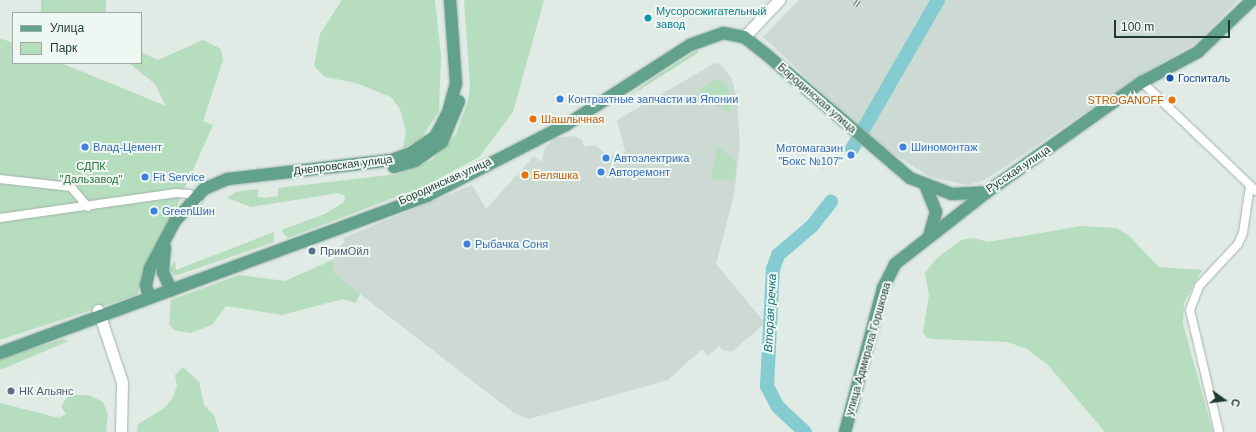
<!DOCTYPE html>
<html>
<head>
<meta charset="utf-8">
<style>
	body { margin:0 }
	#map { position:relative; width:1256px; height:432px; overflow:hidden; background:#dfebe4; font-family:Arial,sans-serif }
	div>[style] { position:absolute }
	[style*='--x'] { left:calc(var(--x)*1px); top:calc(var(--y)*1px); width:calc(var(--w)*1px); rotate:calc(var(--a)*1deg) }
	.built>* { inset:0; background:#cddad3 }
	.green>* { inset:0; background:#b6ddbe; transform-origin:0 0 }
	.river>* { height:14px; margin:-7px; padding:0 7px; transform-origin:7px; border-radius:7px; background:#84ccd2 }
	.roads { filter:drop-shadow(0 0 1px #a2b3ab) drop-shadow(0 0 1px #a2b3ab) }
	.street>* { height:8px; margin:-4px; padding:0 4px; transform-origin:4px; border-radius:4px; background:#fff }
	.secondary>* { height:11px; margin:-5.5px; padding:0 5.5px; transform-origin:5.5px; border-radius:5.5px; background:#fff }
	.primary>* { height:12px; margin:-6px; padding:0 6px; transform-origin:6px; border-radius:6px; background:#62a28c }
	.rail>* { height:4px; margin-top:-2px; transform-origin:0; background:repeating-linear-gradient(90deg,#eff7f2 0 8px,#59776d 0 16px); box-sizing:border-box; border-block:1px solid #59776d }
	.dots>* { width:11px; height:11px; translate:-50% -50%; box-sizing:border-box; border:2px solid #eff7f2; border-radius:50% }
	span { translate:-50% -50%; white-space:nowrap; text-align:center; line-height:1.15; -webkit-text-stroke:4px #eff7f2; paint-order:stroke }
	.culture-label { font-size:11px; color:#0d838f }
	.left { translate:0 -50%; text-align:left }
	.transit-label { font-size:11px; color:#164399 }
	.street-label { font-size:11px; color:#1f3b31 }
	.shop-label { font-size:11px; color:#366cbe }
	.right { translate:-100% -50%; text-align:right }
	.food-label { font-size:11px; color:#c56008 }
	.park-label { font-size:11px; color:#29733f }
	.service-label { font-size:11px; color:#4e5e75 }
	.water-label { font-size:12px; color:#187078; font-style:italic }
	.legend { position:absolute; left:12px; top:12px; width:130px; height:52px; box-sizing:border-box; background:#eff7f2; border:1px solid #9caca5; margin:0; padding:5px 7px; list-style:none; font-size:12px; color:#1f3b31 }
	.legend li { display:flex; align-items:center; gap:8px; height:20px }
	.legend b { width:20px; border:1px solid #9caca5 }
	.north { position:absolute; left:1204px; top:380px; width:40px; height:40px; -webkit-text-stroke:3px #eff7f2; paint-order:stroke; rotate:104deg; font-size:11px; font-weight:700; line-height:16px; text-align:center; color:#1f3b31 }
	.north::after { content:''; display:block; margin:auto; width:14px; height:18px; background:#1f3b31; clip-path:polygon(50% 0,100% 100%,50% 72%,0 100%) }
	.scale { position:absolute; left:1114px; top:20px; width:116px; height:18px; box-sizing:border-box; border:2px solid #1f3b31; border-top:0; padding-left:5px; font-size:12px; line-height:14px; white-space:nowrap; color:#1f3b31; -webkit-text-stroke:3px #eff7f2; paint-order:stroke }
</style>
</head>
<body>
<div id="map">
	<div class="built">
		<div style="clip-path:polygon(799px 0,1238px 0,1198px 42px,1144px 73px,985px 180px,968px 185px,930px 177px,875px 142px,763px 37px)"></div>
		<div style="clip-path:polygon(715px 63px,720px 64px,731px 77px,737px 99px,740px 144px,734px 195px,716px 264px,765px 323px,733px 351px,724px 351px,719px 346px,708px 356px,702px 349px,668px 380px,529px 419px,514px 413px,333px 273px,332px 260px,339px 255px,335px 250px,345px 242px,343px 238px,472px 185px,486px 209px,534px 156px,542px 162px,545px 148px,555px 138px,575px 136px,582px 140px,584px 147px,595px 145px,606px 154px,621px 157px,625px 151px,617px 120px)"></div>
	</div>
	<div class="green">
		<div style="left:41px;top:0;width:65px;height:13px"></div>
		<div style="clip-path:polygon(342px 0,435px 0,441px 56px,439px 111px,421px 139px,403px 148px,406px 132px,400px 109px,391px 97px,356px 83px,325px 77px,314px 66px,320px 34px)"></div>
		<div style="clip-path:polygon(464px 0,544px 0,513px 112px,479px 157px,425px 186px,288px 238px,281px 230px,325px 214px,344px 202px,345px 196px,338px 193px,251px 207px,227px 198px,236px 192px,258px 189px,258px 197px,265px 198px,278px 196px,278px 188px,398px 174px,432px 160px,456px 134px,468px 101px,470px 85px)"></div>
		<div style="clip-path:polygon(0 38px,13px 43px,13px 63px,61px 63px,166px 106px,155px 84px,129px 63px,141px 63px,141px 52px,158px 60px,203px 40px,221px 49px,223px 60px,203px 121px,213px 125px,137px 295px,0 340px)"></div>
		<div style="clip-path:polygon(697px 50px,698px 53px,625px 99px,650px 80px)"></div>
		<div style="clip-path:polygon(714px 80px,723px 81px,729px 89px,732px 104px,730px 112px,709px 102px,701px 92px,700px 89px)"></div>
		<div style="clip-path:polygon(718px 146px,736px 161px,736px 172px,732px 180px,710px 179px)"></div>
		<div style="clip-path:polygon(1081px 226px,1116px 228px,1128px 235px,1159px 267px,1202px 270px,1184px 303px,1183px 324px,1213px 432px,1105px 432px,1048px 365px,1027px 349px,1008px 342px,934px 339px,927px 338px,923px 332px,929px 295px,925px 273px,936px 259px,961px 240px,974px 238px,988px 242px)"></div>
		<div style="clip-path:polygon(274px 232px,274px 242px,175px 276px,169px 270px,175px 261px,176px 270px)"></div>
		<div style="clip-path:polygon(332px 260px,334px 273px,360px 294px,356px 303px,343px 299px,282px 315px,226px 306px,212px 325px,190px 333px,174px 330px,169px 324px,171px 300px,239px 275px,285px 281px)"></div>
		<div style="clip-path:polygon(63px 339px,69px 341px,0 370px,0 358px)"></div>
		<div style="clip-path:polygon(183px 367px,199px 382px,204px 405px,214px 415px,219px 432px,137px 432px,138px 424px,163px 409px,172px 399px,177px 386px,175px 375px)"></div>
		<div style="clip-path:polygon(69px 395px,89px 395px,103px 402px,108px 414px,106px 432px,0 432px,0 403px,59px 418px,66px 414px,61px 406px)"></div>
	</div>
	<div class="river">
		<div style="--x:852;--y:149;--w:172;--a:-60"></div>
		<div style="--x:805;--y:432;--w:37;--a:-137"></div>
		<div style="--x:778;--y:407;--w:24;--a:-118"></div>
		<div style="--x:767;--y:386;--w:117;--a:-87.1"></div>
		<div style="--x:773;--y:269;--w:15;--a:-70"></div>
		<div style="--x:778;--y:255;--w:45;--a:-40.5"></div>
		<div style="--x:812;--y:226;--w:31;--a:-52"></div>
	</div>
	<div class="roads">
		<div class="street">
			<div style="--x:1142;--y:82;--w:158;--a:43.7"></div>
			<div style="--x:0;--y:179;--w:71;--a:6.4"></div>
			<div style="--x:71;--y:187;--w:26;--a:50"></div>
			<div style="--x:0;--y:218;--w:178;--a:-8.1"></div>
			<div style="--x:176;--y:193;--w:13;--a:4"></div>
			<div style="--x:189;--y:194;--w:11;--a:38"></div>
			<div style="--x:1219;--y:432;--w:125;--a:-103.4"></div>
			<div style="--x:1190;--y:310;--w:26;--a:-69"></div>
			<div style="--x:1199;--y:286;--w:57;--a:-47.1"></div>
			<div style="--x:1238;--y:244;--w:12;--a:-66"></div>
			<div style="--x:1243;--y:233;--w:48;--a:-81.5"></div>
		</div>
		<div class="secondary">
			<div style="--x:744;--y:37;--w:51;--a:-46.6"></div>
			<div style="--x:98;--y:310;--w:76;--a:71.6"></div>
			<div style="--x:122;--y:382;--w:50;--a:91.1"></div>
		</div>
		<div class="primary">
			<div style="--x:394;--y:167;--w:22;--a:-16"></div>
			<div style="--x:415;--y:161;--w:33;--a:-35"></div>
			<div style="--x:442;--y:142;--w:44;--a:-67.5"></div>
			<div style="--x:926;--y:187;--w:27;--a:68"></div>
			<div style="--x:936;--y:212;--w:25;--a:106"></div>
			<div style="--x:165;--y:247;--w:25;--a:95"></div>
			<div style="--x:163;--y:272;--w:20;--a:66"></div>
			<div style="--x:149;--y:298;--w:13;--a:-103"></div>
			<div style="--x:146;--y:285;--w:17;--a:-77"></div>
			<div style="--x:150;--y:268;--w:53;--a:-62"></div>
			<div style="--x:175;--y:221;--w:43;--a:-47.8"></div>
			<div style="--x:204;--y:189;--w:26;--a:-23"></div>
			<div style="--x:228;--y:179;--w:165;--a:-6.6"></div>
			<div style="--x:392;--y:160;--w:20;--a:-20"></div>
			<div style="--x:411;--y:153;--w:29;--a:-34"></div>
			<div style="--x:435;--y:137;--w:27;--a:-62"></div>
			<div style="--x:448;--y:113;--w:31;--a:-75"></div>
			<div style="--x:456;--y:83;--w:83;--a:-94.1"></div>
			<div style="--x:0;--y:353;--w:455;--a:-20.2"></div>
			<div style="--x:427;--y:196;--w:156;--a:-27.1"></div>
			<div style="--x:566;--y:125;--w:148;--a:-32.8"></div>
			<div style="--x:690;--y:45;--w:35;--a:-20"></div>
			<div style="--x:723;--y:33;--w:21;--a:11"></div>
			<div style="--x:744;--y:37;--w:29;--a:38"></div>
			<div style="--x:767;--y:55;--w:189;--a:40.7"></div>
			<div style="--x:910;--y:178;--w:45;--a:20.9"></div>
			<div style="--x:952;--y:194;--w:35;--a:-3"></div>
			<div style="--x:845;--y:432;--w:149;--a:-75.2"></div>
			<div style="--x:883;--y:288;--w:27;--a:-63"></div>
			<div style="--x:895;--y:264;--w:117;--a:-38"></div>
			<div style="--x:987;--y:192;--w:190;--a:-35.4"></div>
			<div style="--x:1142;--y:82;--w:64;--a:-28.2"></div>
			<div style="--x:1198;--y:52;--w:75;--a:-43.9"></div>
		</div>
	</div>
	<div class="rail">
		<div style="--x:855;--y:6;--w:7;--a:-56"></div>
	</div>
	<div class="dots">
		<div style="left:648px;top:18px;background:#0f9aa8"></div>
		<div style="left:1170px;top:78px;background:#1a4fb4"></div>
		<div style="left:560px;top:99px;background:#3f7fe0"></div>
		<div style="left:1172px;top:100px;background:#e8710a"></div>
		<div style="left:533px;top:119px;background:#e8710a"></div>
		<div style="left:85px;top:147px;background:#3f7fe0"></div>
		<div style="left:903px;top:147px;background:#3f7fe0"></div>
		<div style="left:851px;top:155px;background:#3f7fe0"></div>
		<div style="left:606px;top:158px;background:#3f7fe0"></div>
		<div style="left:601px;top:172px;background:#3f7fe0"></div>
		<div style="left:525px;top:175px;background:#e8710a"></div>
		<div style="left:145px;top:177px;background:#3f7fe0"></div>
		<div style="left:154px;top:211px;background:#3f7fe0"></div>
		<div style="left:467px;top:244px;background:#3f7fe0"></div>
		<div style="left:312px;top:251px;background:#5c6f8a"></div>
		<div style="left:11px;top:391px;background:#5c6f8a"></div>
	</div>
	<div class="culture-label">
		<span class="left" style="left:656px;top:18px">Мусоросжигательный<br>завод</span>
	</div>
	<div class="transit-label">
		<span class="left" style="left:1178px;top:78px">Госпиталь</span>
	</div>
	<div class="street-label">
		<span style="left:817px;top:98px;rotate:41deg">Бородинская улица</span>
		<span style="left:343px;top:165px;rotate:-7deg">Днепровская улица</span>
		<span style="left:1018px;top:169px;rotate:-34deg">Русская улица</span>
		<span style="left:445px;top:181px;rotate:-24deg">Бородинская улица</span>
		<span style="left:868px;top:349px;rotate:-74deg">улица Адмирала Горшкова</span>
	</div>
	<div class="shop-label">
		<span class="left" style="left:568px;top:99px">Контрактные запчасти из Японии</span>
		<span class="left" style="left:93px;top:147px">Влад-Цемент</span>
		<span class="left" style="left:911px;top:147px">Шиномонтаж</span>
		<span class="right" style="left:843px;top:155px">Мотомагазин<br>"Бокс №107"</span>
		<span class="left" style="left:614px;top:158px">Автоэлектрика</span>
		<span class="left" style="left:609px;top:172px">Авторемонт</span>
		<span class="left" style="left:153px;top:177px">Fit Service</span>
		<span class="left" style="left:162px;top:211px">GreenШин</span>
		<span class="left" style="left:475px;top:244px">Рыбачка Соня</span>
	</div>
	<div class="food-label">
		<span class="right" style="left:1164px;top:100px">STROGANOFF</span>
		<span class="left" style="left:541px;top:119px">Шашлычная</span>
		<span class="left" style="left:533px;top:175px">Беляшка</span>
	</div>
	<div class="park-label">
		<span style="left:91px;top:173px">СДПК<br>"Дальзавод"</span>
	</div>
	<div class="service-label">
		<span class="left" style="left:320px;top:251px">ПримОйл</span>
		<span class="left" style="left:19px;top:391px">НК Альянс</span>
	</div>
	<div class="water-label">
		<span style="left:771px;top:313px;rotate:-87deg">Вторая речка</span>
	</div>
	<ul class="legend">
	<li><b style="height:5px;background:#62a28c"></b>Улица</li>
	<li><b style="height:11px;background:#b6ddbe"></b>Парк</li>
	</ul>
	<div class="north">С</div>
	<div class="scale">100 m</div>
</div>
</body>
</html>
